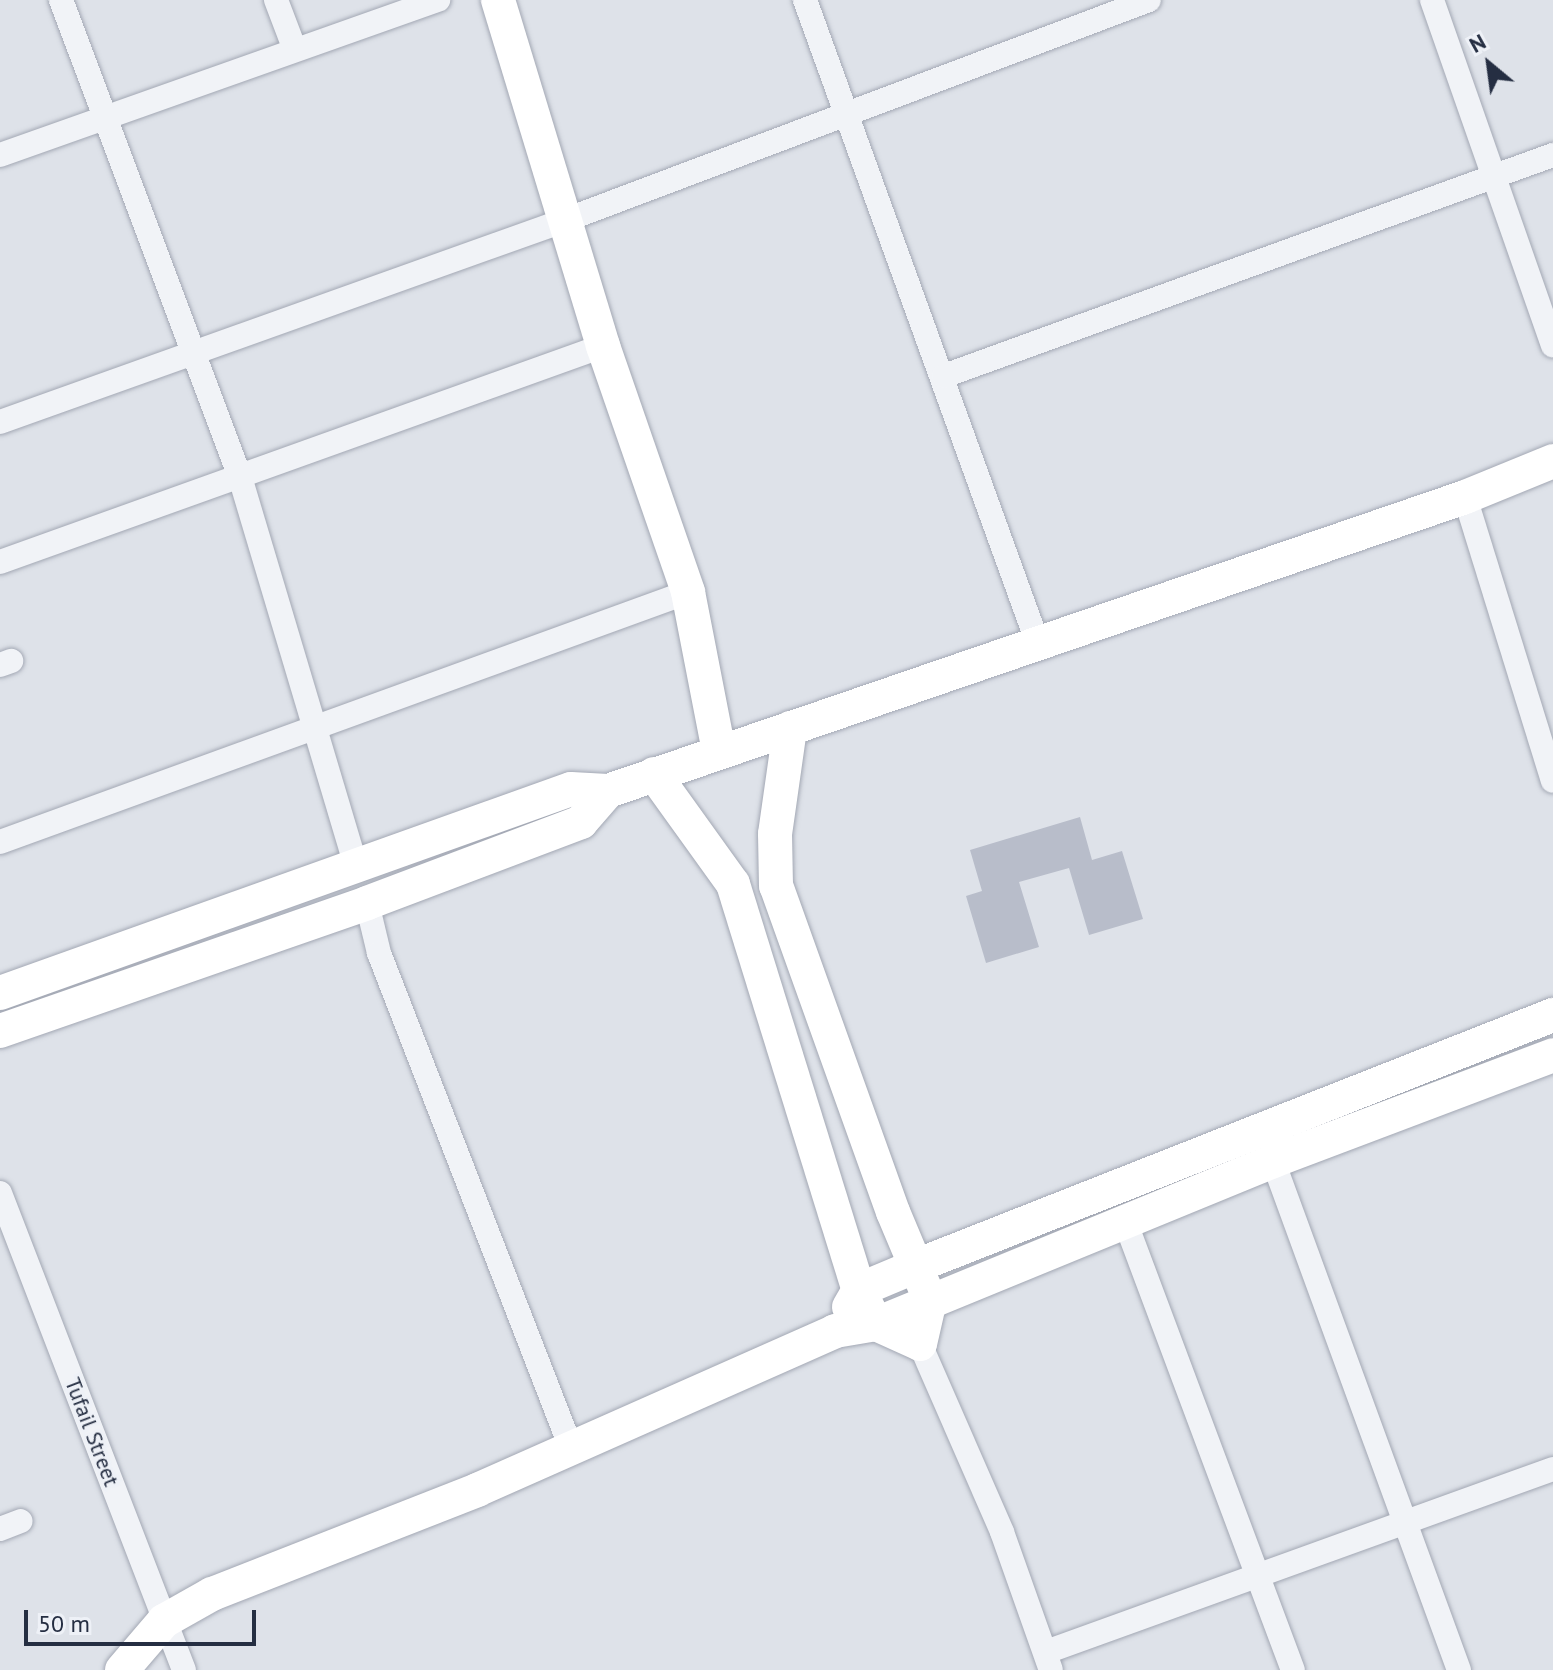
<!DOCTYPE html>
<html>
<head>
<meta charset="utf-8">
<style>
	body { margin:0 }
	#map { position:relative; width:1553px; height:1670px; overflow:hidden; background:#dee2e9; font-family:"PT Sans",sans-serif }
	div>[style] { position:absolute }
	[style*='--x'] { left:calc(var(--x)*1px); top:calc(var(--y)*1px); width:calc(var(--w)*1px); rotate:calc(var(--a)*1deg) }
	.building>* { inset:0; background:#b8bdca }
	.roads { filter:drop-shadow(0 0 2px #a3a8b4) drop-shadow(0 0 2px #a3a8b4) }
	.street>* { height:24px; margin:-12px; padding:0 12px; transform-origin:12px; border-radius:12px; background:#f1f3f7 }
	.secondary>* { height:34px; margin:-17px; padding:0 17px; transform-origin:17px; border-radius:17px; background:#fff }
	span { translate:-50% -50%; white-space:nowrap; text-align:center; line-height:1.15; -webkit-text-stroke:7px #eef1f7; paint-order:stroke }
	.street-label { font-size:22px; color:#252e42 }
	.north { position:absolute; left:1449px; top:24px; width:80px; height:80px; -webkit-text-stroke:6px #eef1f7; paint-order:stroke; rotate:331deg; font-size:22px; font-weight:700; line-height:32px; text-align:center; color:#252e42 }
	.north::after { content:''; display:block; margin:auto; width:28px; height:36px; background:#252e42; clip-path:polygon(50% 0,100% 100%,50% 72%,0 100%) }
	.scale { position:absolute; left:24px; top:1610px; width:232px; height:36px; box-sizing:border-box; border:4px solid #252e42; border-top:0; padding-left:10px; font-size:24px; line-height:28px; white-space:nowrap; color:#252e42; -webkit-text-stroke:6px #eef1f7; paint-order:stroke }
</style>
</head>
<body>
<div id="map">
	<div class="building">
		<div style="clip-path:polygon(1080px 817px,1092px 860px,1122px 851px,1143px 919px,1089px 935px,1069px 868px,1019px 882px,1039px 947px,986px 963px,966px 896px,982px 891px,970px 850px)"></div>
	</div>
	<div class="roads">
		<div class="street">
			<div style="--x:61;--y:0;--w:509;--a:69.43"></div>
			<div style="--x:240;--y:477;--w:407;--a:73.4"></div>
			<div style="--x:276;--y:0;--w:53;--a:69.2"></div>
			<div style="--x:805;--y:0;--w:685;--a:70.11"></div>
			<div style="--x:1432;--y:0;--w:366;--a:70.7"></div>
			<div style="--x:0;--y:155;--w:465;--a:-19.5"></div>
			<div style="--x:944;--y:376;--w:648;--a:-19.95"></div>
			<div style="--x:0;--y:422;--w:598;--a:-19.65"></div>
			<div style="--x:563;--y:221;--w:626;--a:-20.66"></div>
			<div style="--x:1465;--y:497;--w:297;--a:72.8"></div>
			<div style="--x:0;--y:562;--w:641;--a:-19.71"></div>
			<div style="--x:0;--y:665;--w:12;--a:-20"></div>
			<div style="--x:0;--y:842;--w:732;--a:-19.97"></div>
			<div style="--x:367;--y:903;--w:51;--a:76.5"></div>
			<div style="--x:379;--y:953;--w:531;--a:68.8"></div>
			<div style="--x:1273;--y:1161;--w:542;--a:69.93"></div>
			<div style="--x:0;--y:1193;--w:511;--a:68.91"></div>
			<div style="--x:1125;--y:1221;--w:479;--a:69.5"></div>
			<div style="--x:920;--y:1344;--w:205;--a:66.4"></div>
			<div style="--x:1002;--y:1532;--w:146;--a:70.5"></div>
			<div style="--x:0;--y:1529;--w:22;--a:-21"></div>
			<div style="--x:1046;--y:1652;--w:539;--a:-19.85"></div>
		</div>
		<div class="secondary">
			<div style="--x:498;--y:0;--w:362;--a:73.1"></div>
			<div style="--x:603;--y:346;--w:260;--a:70.9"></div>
			<div style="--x:688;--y:592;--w:163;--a:79"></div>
			<div style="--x:654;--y:774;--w:135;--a:54.3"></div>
			<div style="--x:733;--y:884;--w:425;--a:72.8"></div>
			<div style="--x:859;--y:1290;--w:38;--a:63"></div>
			<div style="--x:876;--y:1324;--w:48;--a:24.4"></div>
			<div style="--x:920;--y:1344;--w:45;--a:-77.2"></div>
			<div style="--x:930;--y:1300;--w:95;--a:-112.8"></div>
			<div style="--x:893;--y:1212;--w:346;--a:-109.7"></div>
			<div style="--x:776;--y:886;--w:52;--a:-91.1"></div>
			<div style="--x:775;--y:834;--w:107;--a:-81.9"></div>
			<div style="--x:0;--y:993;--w:606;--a:-19.66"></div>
			<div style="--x:571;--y:789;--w:37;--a:3"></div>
			<div style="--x:608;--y:791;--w:906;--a:-18.93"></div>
			<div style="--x:1465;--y:497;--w:95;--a:-22.2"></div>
			<div style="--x:0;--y:1031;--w:389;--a:-19.2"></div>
			<div style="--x:367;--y:903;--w:229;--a:-20.7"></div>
			<div style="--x:581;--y:822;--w:41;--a:-48.9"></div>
			<div style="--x:849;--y:1307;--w:20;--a:-60"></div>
			<div style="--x:859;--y:1290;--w:62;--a:-22.8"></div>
			<div style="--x:916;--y:1266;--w:685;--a:-21.51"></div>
			<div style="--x:122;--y:1670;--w:65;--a:-49.4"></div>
			<div style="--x:164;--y:1621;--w:55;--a:-29.4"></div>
			<div style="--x:212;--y:1594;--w:285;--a:-21.4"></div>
			<div style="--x:477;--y:1490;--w:392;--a:-23.9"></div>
			<div style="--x:835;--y:1331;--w:42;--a:-9.7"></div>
			<div style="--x:876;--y:1324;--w:429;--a:-22.3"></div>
			<div style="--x:1273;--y:1161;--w:299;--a:-20.7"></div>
		</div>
	</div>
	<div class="street-label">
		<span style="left:92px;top:1432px;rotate:69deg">Tufail Street</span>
	</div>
	<div class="north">N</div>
	<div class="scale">50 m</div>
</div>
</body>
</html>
